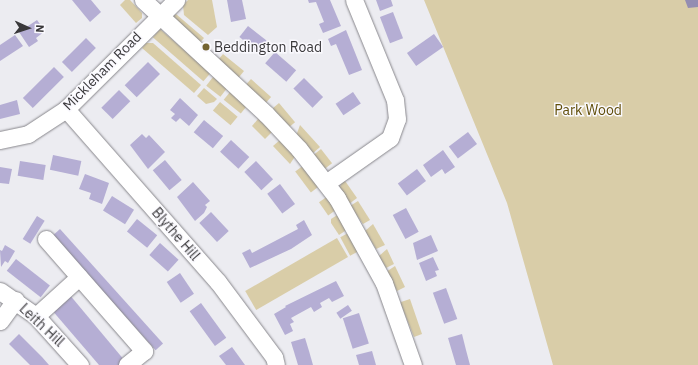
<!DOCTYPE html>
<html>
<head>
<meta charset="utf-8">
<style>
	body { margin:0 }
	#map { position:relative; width:698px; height:365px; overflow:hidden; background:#ececf1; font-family:"IBM Plex Sans",sans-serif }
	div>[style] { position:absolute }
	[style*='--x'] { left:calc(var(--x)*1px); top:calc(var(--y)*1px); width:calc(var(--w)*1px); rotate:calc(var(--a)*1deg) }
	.green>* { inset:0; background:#d9cda8; transform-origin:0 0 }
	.water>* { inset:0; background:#948db2 }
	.building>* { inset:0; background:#b5aed4; transform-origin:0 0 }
	.roads { filter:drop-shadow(0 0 1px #88878c) drop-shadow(0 0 1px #88878c) }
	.minor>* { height:17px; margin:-8.5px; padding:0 8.5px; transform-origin:8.5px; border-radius:8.5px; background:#fff }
	.dots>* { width:11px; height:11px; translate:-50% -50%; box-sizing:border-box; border:2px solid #faf9fe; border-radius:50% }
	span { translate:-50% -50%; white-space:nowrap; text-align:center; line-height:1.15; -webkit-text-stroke:3px #faf9fe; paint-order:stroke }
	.poi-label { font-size:14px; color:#3a393b }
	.left { translate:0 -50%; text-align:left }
	.street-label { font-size:14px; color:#3a393b }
	.park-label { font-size:14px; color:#614e09 }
	.north { position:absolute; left:8px; top:8px; width:40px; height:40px; -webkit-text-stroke:3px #faf9fe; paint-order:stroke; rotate:93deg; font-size:11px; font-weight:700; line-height:16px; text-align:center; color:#3a393b }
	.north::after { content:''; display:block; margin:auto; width:14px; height:18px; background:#3a393b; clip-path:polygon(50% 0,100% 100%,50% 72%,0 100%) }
</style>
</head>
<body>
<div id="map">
	<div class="green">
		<div style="clip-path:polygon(125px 0,130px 0,142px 13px,142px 18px,136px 23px,120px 5px)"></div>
		<div style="clip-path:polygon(188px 0,212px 0,217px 27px,208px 35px,184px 15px,183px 5px)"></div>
		<div style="clip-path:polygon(424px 0,698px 0,698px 365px,553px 365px,507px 203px)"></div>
		<div style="clip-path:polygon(176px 14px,204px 38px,197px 46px,170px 19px)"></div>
		<div style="left:160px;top:29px;width:67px;height:11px;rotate:41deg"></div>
		<div style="clip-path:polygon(146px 43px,153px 43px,201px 85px,194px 93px,142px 48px)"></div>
		<div style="left:223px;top:54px;width:27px;height:11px;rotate:39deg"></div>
		<div style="left:213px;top:77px;width:18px;height:11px;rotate:38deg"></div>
		<div style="left:251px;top:79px;width:27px;height:11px;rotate:42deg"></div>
		<div style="clip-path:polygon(204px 88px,217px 99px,214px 102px,206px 104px,197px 96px)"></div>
		<div style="left:230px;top:92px;width:22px;height:10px;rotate:39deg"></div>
		<div style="left:220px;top:102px;width:23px;height:11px;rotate:40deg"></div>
		<div style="left:279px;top:103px;width:25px;height:10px;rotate:50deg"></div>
		<div style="clip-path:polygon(258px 119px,273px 131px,265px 139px,252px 126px)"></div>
		<div style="clip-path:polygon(300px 125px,320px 147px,312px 154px,296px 136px)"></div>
		<div style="clip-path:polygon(280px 140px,296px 155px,290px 164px,273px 146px)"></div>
		<div style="left:321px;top:149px;width:18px;height:10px;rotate:52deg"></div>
		<div style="left:304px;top:165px;width:26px;height:11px;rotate:53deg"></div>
		<div style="clip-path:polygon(343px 178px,357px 198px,349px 204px,339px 190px)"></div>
		<div style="left:328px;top:196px;width:16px;height:11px;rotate:55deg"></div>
		<div style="clip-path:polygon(358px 201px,370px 220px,363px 224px,350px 206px)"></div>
		<div style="clip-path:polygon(339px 214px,348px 229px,339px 235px,331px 223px,331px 219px)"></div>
		<div style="clip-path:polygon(373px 224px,385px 245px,376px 249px,365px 231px)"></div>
		<div style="left:350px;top:232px;width:21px;height:11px;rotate:62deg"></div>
		<div style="left:337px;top:238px;width:22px;height:106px;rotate:60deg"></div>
		<div style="clip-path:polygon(387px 249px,394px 264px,386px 268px,379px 256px)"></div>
		<div style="clip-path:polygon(395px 266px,405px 287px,397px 291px,386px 272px)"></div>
		<div style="clip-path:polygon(410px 299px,422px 334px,414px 337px,401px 305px,401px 302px)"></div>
	</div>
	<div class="water">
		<div style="clip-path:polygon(685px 0,698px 0,698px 7px,688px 8px)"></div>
	</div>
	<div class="building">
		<div style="clip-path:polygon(72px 0,91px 0,101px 12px,90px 22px)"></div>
		<div style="clip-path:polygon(227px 0,242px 0,246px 19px,231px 22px)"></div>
		<div style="clip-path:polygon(308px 0,330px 0,341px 26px,323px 33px,319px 24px,324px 22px,316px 2px,309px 3px)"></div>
		<div style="clip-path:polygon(376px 0,391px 0,393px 6px,380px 11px)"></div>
		<div style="left:393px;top:12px;width:28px;height:14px;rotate:69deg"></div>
		<div style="clip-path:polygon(37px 20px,45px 31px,36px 38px,38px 41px,29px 47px,19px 32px)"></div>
		<div style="left:248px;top:26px;width:28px;height:14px;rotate:38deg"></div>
		<div style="clip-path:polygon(346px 30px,362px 70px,349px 75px,336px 44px,331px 46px,328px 39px)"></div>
		<div style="left:434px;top:34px;width:16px;height:33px;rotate:55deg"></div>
		<div style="clip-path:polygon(15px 35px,23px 46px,0 61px,0 45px)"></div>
		<div style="left:86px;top:38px;width:14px;height:34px;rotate:45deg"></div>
		<div style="left:275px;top:52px;width:28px;height:15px;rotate:41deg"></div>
		<div style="left:148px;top:62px;width:17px;height:33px;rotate:45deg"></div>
		<div style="left:54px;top:67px;width:14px;height:44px;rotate:45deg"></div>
		<div style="left:304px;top:78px;width:27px;height:15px;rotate:45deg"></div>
		<div style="left:119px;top:90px;width:16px;height:25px;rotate:45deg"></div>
		<div style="left:353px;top:92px;width:14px;height:21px;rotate:56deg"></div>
		<div style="clip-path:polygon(180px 98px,198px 115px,189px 126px,180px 118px,176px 122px,171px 118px,175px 114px,170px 110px)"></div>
		<div style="clip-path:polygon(17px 100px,20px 114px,0 119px,0 105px)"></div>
		<div style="left:204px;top:120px;width:25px;height:16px;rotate:40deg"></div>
		<div style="left:468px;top:132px;width:15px;height:24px;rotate:53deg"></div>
		<div style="clip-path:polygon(142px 134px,146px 138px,149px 135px,165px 152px,148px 169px,130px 145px)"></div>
		<div style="left:231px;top:140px;width:25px;height:16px;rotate:43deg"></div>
		<div style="clip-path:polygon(443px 150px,455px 167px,445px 174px,442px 169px,431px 177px,423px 165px)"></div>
		<div style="left:53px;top:155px;width:29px;height:15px;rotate:12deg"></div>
		<div style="left:165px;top:160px;width:26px;height:16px;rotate:50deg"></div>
		<div style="left:20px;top:161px;width:26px;height:15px;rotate:9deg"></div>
		<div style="left:256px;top:161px;width:25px;height:16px;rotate:47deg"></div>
		<div style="clip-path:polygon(0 167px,12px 169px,9px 184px,0 183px)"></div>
		<div style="left:417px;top:169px;width:15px;height:24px;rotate:53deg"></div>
		<div style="clip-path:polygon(85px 174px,109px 183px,102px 204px,89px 199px,91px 193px,79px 189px)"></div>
		<div style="clip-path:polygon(193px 182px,210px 201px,205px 205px,207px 207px,204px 213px,195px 221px,177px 197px)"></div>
		<div style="left:280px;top:184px;width:25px;height:16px;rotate:53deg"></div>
		<div style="left:112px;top:196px;width:26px;height:17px;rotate:32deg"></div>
		<div style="left:406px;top:208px;width:27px;height:15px;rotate:62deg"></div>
		<div style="left:211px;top:212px;width:26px;height:16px;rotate:47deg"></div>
		<div style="left:37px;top:216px;width:9px;height:27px;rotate:32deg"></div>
		<div style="left:137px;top:219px;width:26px;height:16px;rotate:39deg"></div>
		<div style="clip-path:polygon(304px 220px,312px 235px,291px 249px,250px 268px,242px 253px,250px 249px,252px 253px,298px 229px,296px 225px)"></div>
		<div style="left:60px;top:229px;width:154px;height:10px;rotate:48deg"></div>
		<div style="clip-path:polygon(431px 235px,438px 251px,417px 260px,413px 243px)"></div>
		<div style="left:160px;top:243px;width:25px;height:16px;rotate:42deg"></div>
		<div style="clip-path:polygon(5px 245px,15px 251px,8px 263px,5px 261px,1px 267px,0 250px,2px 251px)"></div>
		<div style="clip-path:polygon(433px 257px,439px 270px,435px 271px,437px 276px,426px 281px,419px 263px)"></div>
		<div style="left:16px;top:259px;width:43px;height:15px;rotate:38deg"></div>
		<div style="left:180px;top:273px;width:25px;height:16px;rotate:56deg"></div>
		<div style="clip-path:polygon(336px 281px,344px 296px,332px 302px,329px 298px,320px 303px,322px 307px,314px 312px,311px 307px,291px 318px,294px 322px,290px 324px,293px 331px,285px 335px,274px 314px,286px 307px,285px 306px)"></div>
		<div style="left:446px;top:288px;width:33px;height:14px;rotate:70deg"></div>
		<div style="clip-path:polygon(69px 294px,125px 361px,119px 365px,99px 365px,51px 309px)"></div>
		<div style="left:201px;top:303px;width:43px;height:14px;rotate:54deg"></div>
		<div style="left:348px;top:305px;width:7px;height:14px;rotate:56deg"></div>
		<div style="left:359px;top:313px;width:32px;height:17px;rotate:72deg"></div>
		<div style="clip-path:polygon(19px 334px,42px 357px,49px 365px,30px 365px,9px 344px)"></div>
		<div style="clip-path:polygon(462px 334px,466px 350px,470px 365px,456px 365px,448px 338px)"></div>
		<div style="clip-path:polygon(305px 338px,309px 351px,313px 365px,298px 365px,291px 342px)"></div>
		<div style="clip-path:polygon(232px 347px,240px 358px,245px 365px,226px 365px,219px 356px)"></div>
		<div style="clip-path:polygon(372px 351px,376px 365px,359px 365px,356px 355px)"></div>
	</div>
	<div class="roads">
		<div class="minor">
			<div style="--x:143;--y:0;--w:168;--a:42.8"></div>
			<div style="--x:266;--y:114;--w:48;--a:46.7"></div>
			<div style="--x:299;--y:149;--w:62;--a:52.2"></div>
			<div style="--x:337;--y:198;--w:97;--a:61.1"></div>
			<div style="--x:384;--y:283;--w:87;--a:70.5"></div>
			<div style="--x:66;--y:109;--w:230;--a:48.7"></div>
			<div style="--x:218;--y:282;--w:94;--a:53.3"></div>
			<div style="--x:274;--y:357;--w:8;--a:76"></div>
			<div style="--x:0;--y:140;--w:29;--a:-12"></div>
			<div style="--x:28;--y:134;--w:45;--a:-33.3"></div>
			<div style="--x:66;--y:109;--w:155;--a:-44.7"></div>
			<div style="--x:326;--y:183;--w:78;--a:-35.1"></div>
			<div style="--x:390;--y:138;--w:20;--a:-70"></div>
			<div style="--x:397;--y:119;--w:19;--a:-96"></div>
			<div style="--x:395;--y:100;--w:108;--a:-112.3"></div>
			<div style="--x:46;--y:239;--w:149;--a:48.8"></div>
			<div style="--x:144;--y:351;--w:22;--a:141"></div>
			<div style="--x:0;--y:291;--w:44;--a:34.8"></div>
			<div style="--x:36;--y:316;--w:66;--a:48.1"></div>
			<div style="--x:36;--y:316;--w:58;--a:-42.2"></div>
			<div style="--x:0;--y:321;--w:26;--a:-54"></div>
		</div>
	</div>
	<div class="dots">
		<div style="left:206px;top:47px;background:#746431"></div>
	</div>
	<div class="poi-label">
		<span class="left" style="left:214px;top:47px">Beddington Road</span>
	</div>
	<div class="street-label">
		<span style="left:102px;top:71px;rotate:-45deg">Mickleham Road</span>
		<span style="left:176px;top:234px;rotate:49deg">Blythe Hill</span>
		<span style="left:42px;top:325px;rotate:43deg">Leith Hill</span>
	</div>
	<div class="park-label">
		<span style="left:588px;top:110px">Park Wood</span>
	</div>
	<div class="north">N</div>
</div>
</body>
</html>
